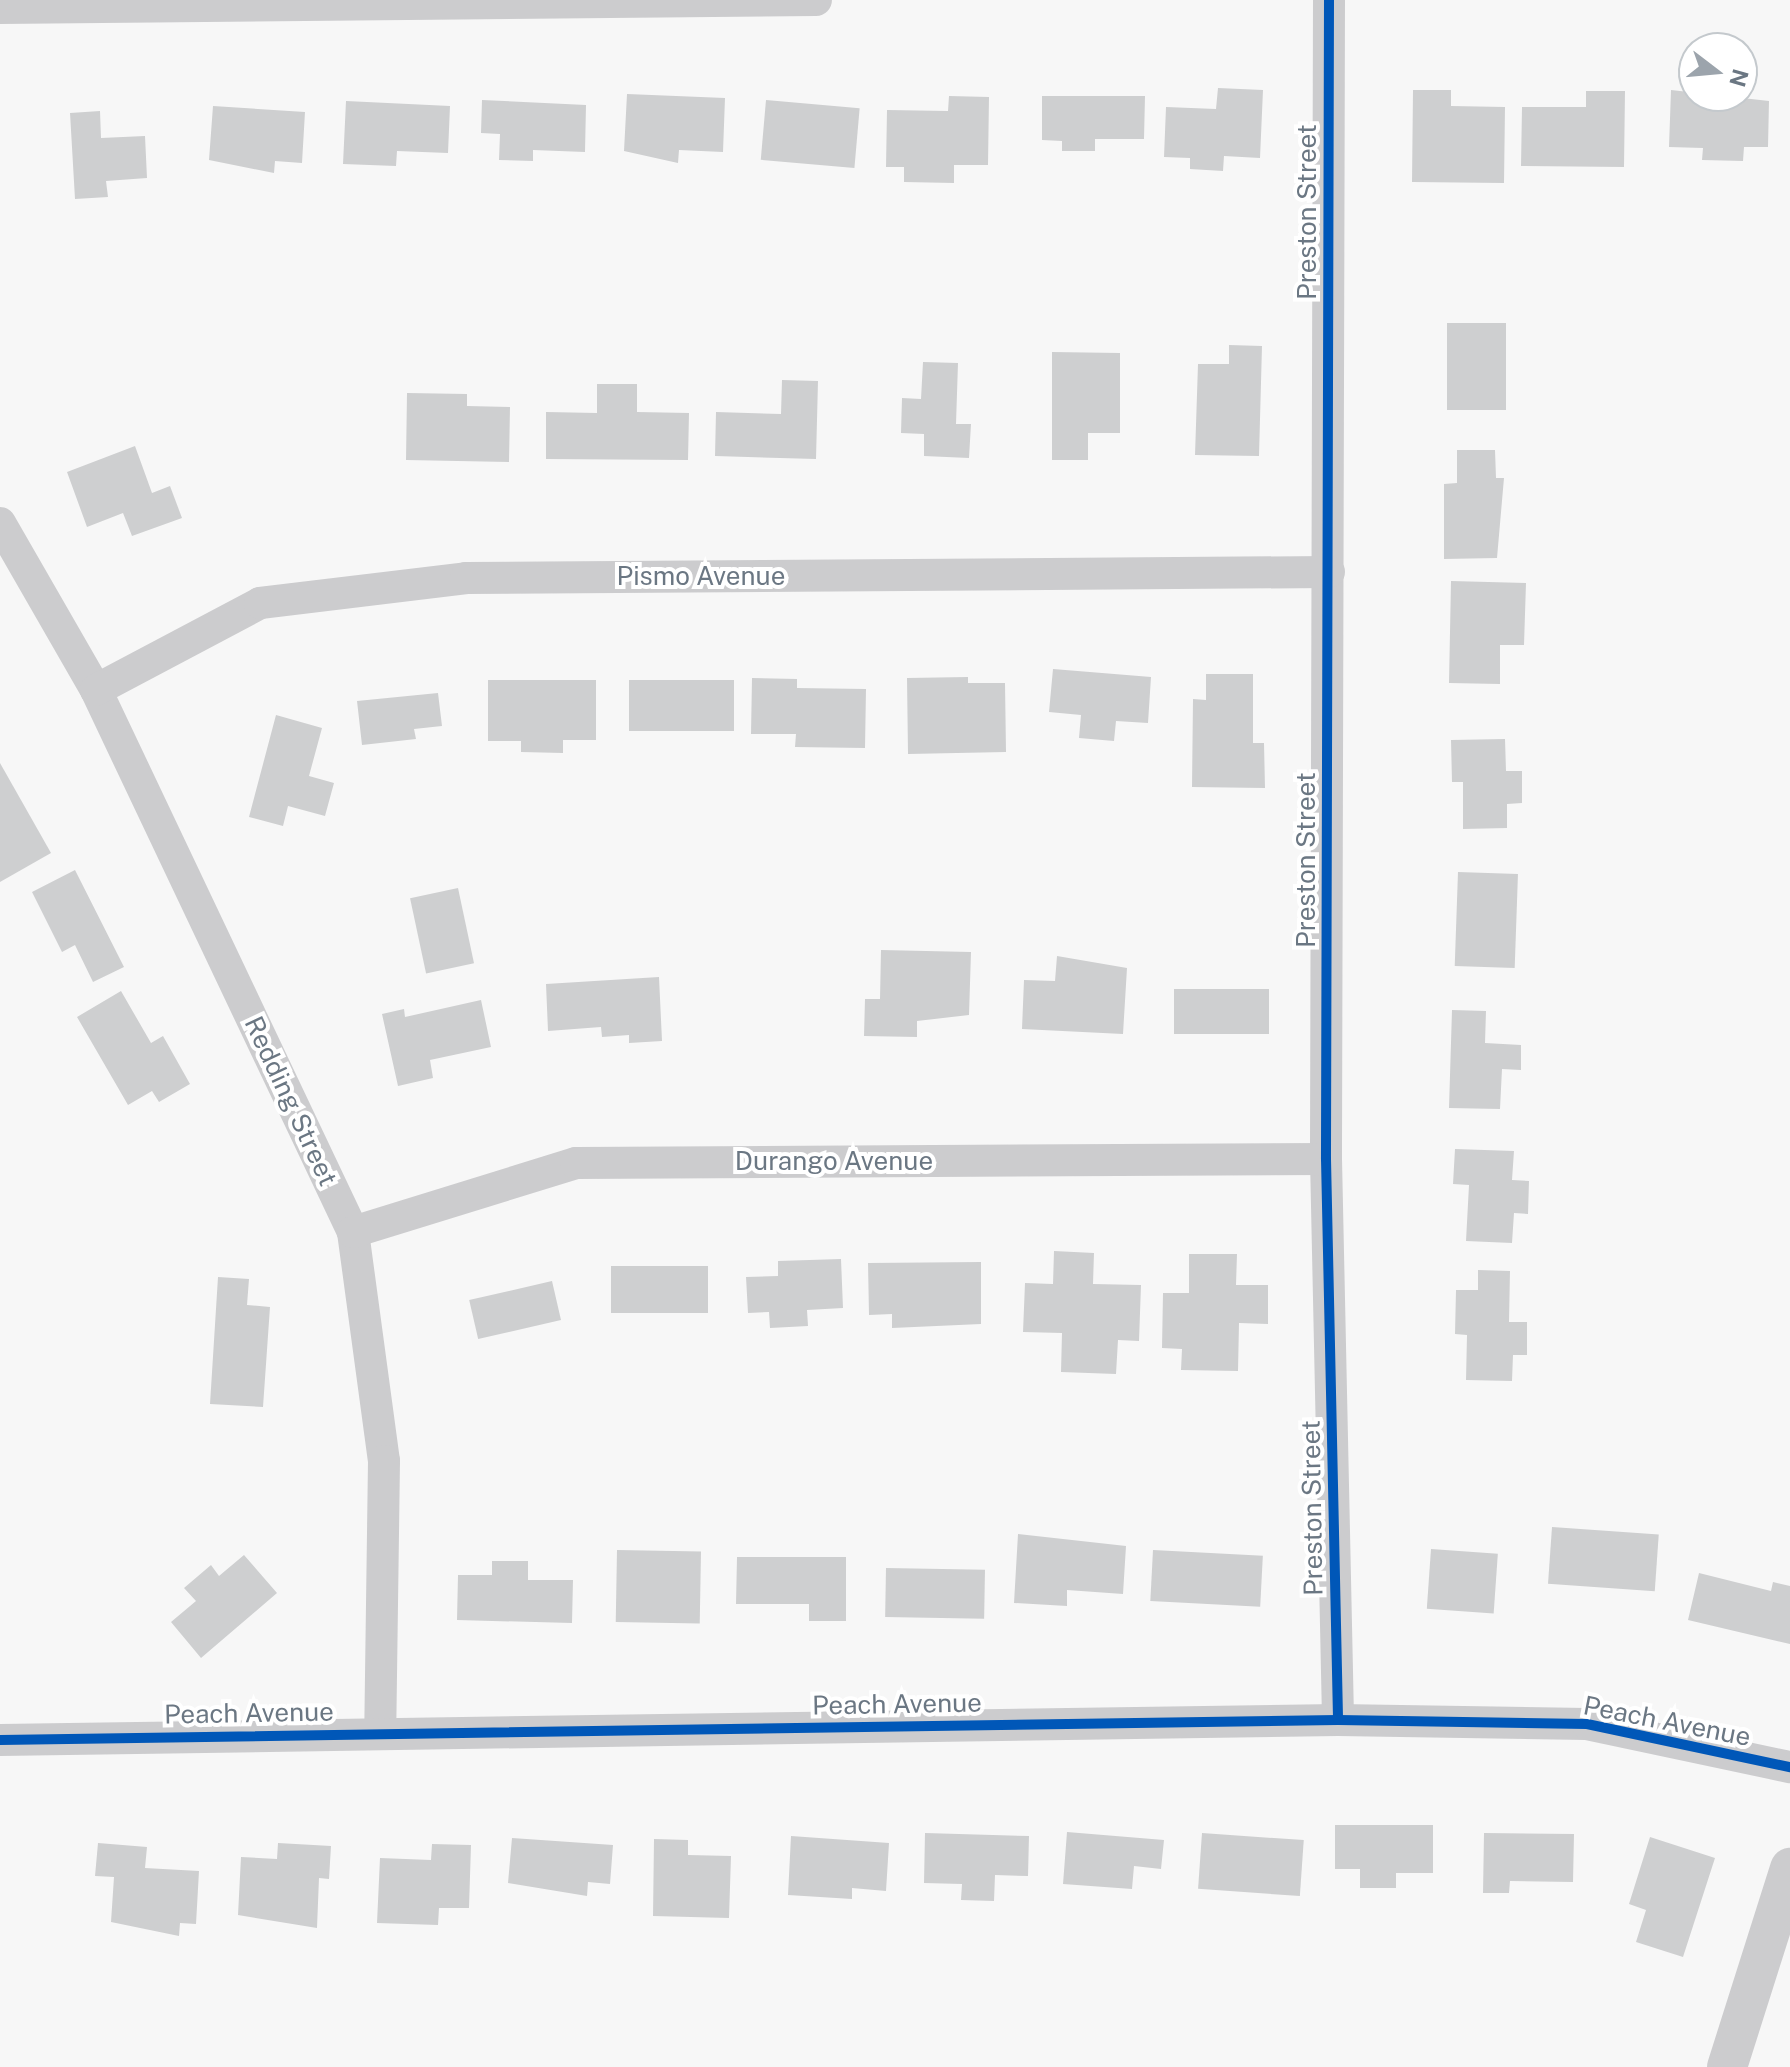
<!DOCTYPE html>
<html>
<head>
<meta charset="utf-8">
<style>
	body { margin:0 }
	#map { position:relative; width:1790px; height:2067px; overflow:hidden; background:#f7f7f7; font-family:"Public Sans",sans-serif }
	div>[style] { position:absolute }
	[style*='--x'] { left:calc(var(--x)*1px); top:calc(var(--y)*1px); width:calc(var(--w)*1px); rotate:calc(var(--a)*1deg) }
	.building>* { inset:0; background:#cecfd0; transform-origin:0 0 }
	.minor>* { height:32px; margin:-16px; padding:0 16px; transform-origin:16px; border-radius:16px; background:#ccccce }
	.tertiary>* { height:40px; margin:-20px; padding:0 20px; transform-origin:20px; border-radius:20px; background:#ccccce }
	.cycleway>* { height:10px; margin:-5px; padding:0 5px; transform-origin:5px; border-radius:5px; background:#0057b8 }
	span { translate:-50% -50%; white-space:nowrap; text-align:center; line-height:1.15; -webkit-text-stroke:8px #fff; paint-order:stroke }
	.street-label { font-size:26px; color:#6b7783 }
	.north { position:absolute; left:1678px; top:32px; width:80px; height:80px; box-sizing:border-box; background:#fff; border:2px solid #c4c9cd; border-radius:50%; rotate:106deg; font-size:22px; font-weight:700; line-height:32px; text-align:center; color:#6b7783 }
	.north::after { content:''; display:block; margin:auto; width:28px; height:36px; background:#9ca4ac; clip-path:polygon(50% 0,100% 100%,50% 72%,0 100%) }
</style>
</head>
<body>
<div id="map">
	<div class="building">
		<div style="clip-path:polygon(1218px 88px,1263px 90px,1260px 158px,1224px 156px,1223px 171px,1190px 169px,1190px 158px,1164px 157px,1166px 107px,1216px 109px)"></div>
		<div style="clip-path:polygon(1413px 90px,1451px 90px,1451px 106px,1505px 107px,1504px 183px,1412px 182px)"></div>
		<div style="clip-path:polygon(1671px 90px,1769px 101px,1768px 147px,1744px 147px,1743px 161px,1702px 160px,1703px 148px,1669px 147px)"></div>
		<div style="clip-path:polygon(1586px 91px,1625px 91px,1624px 167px,1521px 166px,1522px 107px,1586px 107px)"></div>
		<div style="clip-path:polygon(627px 94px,725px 98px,723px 152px,679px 150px,678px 163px,624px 151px)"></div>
		<div style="clip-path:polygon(949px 96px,989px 97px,988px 165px,954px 165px,954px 183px,904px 182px,904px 167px,886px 167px,887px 110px,948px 111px)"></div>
		<div style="clip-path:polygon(1042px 96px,1145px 96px,1144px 139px,1095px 139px,1095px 151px,1062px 151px,1062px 141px,1042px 140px)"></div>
		<div style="clip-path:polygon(482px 100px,586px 105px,585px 152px,533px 150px,533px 161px,499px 160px,500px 134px,481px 133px)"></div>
		<div style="left:766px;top:100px;width:94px;height:60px;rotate:5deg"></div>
		<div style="clip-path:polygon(346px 101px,450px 106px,448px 153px,397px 151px,396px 166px,343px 164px)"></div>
		<div style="clip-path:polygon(213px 106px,305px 112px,302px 163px,275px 161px,274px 173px,209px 160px)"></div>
		<div style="clip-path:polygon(100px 111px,101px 138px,145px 136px,147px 178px,106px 181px,108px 197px,75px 199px,70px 113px)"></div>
		<div style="left:1447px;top:323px;width:59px;height:87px"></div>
		<div style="clip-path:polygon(1229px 345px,1262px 346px,1259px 456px,1195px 455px,1198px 364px,1229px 364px)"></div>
		<div style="clip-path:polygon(1052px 352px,1120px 353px,1120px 433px,1088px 433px,1088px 460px,1052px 460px)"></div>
		<div style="clip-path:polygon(923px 362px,958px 363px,956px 424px,971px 424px,969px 458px,924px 456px,924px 434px,901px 433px,902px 398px,921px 399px)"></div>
		<div style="clip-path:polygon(782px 380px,818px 381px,816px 459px,715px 456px,716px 412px,781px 414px)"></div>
		<div style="clip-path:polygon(597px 384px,637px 384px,637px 412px,689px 413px,688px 460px,546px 459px,546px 412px,597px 413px)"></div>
		<div style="clip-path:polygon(407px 393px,467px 394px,467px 406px,510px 407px,509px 462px,406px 460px)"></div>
		<div style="clip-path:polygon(135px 446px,152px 493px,170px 486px,182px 518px,132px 536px,123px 513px,87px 527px,67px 472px)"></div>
		<div style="clip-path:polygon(1457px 450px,1495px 450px,1496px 478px,1504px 478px,1497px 558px,1444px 559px,1444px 484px,1457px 483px)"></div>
		<div style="clip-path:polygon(1451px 581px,1526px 583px,1524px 645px,1500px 645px,1500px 684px,1449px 683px)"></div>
		<div style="clip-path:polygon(1053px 669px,1151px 677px,1148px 723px,1116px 721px,1114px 741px,1079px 738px,1081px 715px,1049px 712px)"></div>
		<div style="clip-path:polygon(1206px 674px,1253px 674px,1253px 743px,1264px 743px,1265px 788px,1192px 787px,1193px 699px,1206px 700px)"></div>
		<div style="clip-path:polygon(968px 677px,968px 683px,1005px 683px,1006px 752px,908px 754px,907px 678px)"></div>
		<div style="clip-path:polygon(752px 678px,797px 679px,797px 688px,866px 689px,865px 748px,795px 747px,796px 734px,751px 734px)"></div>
		<div style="clip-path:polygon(488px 680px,596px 680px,596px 740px,563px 740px,563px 753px,521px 752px,521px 741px,488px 741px)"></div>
		<div style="left:734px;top:680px;width:51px;height:105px;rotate:90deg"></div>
		<div style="clip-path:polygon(438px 693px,442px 726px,414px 729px,416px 739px,362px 745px,357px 701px)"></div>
		<div style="clip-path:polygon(276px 715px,322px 728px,309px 776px,334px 783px,325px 816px,288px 806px,283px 826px,249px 817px)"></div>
		<div style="clip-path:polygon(1505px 739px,1506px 771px,1522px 771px,1522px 803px,1507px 804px,1507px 828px,1463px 829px,1463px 782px,1452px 782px,1451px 740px)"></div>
		<div style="clip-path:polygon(0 763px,51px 853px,0 882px)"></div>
		<div style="clip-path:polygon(75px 870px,124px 967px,93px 982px,75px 945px,62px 952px,32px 892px)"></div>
		<div style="left:1458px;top:872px;width:60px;height:94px;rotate:2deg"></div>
		<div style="left:458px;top:888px;width:77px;height:49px;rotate:78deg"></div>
		<div style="clip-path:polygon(881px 950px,971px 952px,969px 1015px,917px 1021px,917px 1037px,864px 1036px,865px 999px,880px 999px)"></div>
		<div style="clip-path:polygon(1057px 956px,1127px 968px,1123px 1034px,1022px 1029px,1024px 980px,1055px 981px)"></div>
		<div style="clip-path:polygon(659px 977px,662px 1041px,629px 1043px,629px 1035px,602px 1037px,601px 1027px,548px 1031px,546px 984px)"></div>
		<div style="left:1269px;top:989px;width:45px;height:95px;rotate:90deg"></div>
		<div style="clip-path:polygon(121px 991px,151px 1043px,163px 1036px,190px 1084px,159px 1102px,152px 1091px,128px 1105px,77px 1017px)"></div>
		<div style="clip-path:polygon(481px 1000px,491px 1047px,430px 1060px,433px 1078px,398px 1086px,382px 1014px,404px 1009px,405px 1017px)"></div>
		<div style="clip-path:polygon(1452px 1010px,1486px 1011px,1485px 1043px,1521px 1045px,1521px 1070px,1502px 1069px,1500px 1109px,1449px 1108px)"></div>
		<div style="clip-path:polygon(1455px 1149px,1514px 1151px,1512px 1180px,1529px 1181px,1528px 1214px,1514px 1213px,1512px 1243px,1466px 1241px,1469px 1185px,1453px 1184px)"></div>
		<div style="clip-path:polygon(1054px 1251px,1094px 1253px,1093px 1284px,1141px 1285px,1139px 1341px,1118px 1340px,1116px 1374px,1061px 1372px,1062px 1333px,1023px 1332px,1025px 1283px,1053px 1284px)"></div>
		<div style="clip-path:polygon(1189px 1254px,1237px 1254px,1236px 1285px,1268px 1285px,1268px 1324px,1239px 1323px,1238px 1371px,1181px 1370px,1182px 1349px,1162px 1348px,1163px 1293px,1189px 1293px)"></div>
		<div style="clip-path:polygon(841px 1259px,843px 1308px,807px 1310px,808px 1326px,770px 1328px,769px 1312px,748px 1313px,746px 1277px,778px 1276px,778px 1261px)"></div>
		<div style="clip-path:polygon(981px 1262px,981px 1324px,892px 1328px,892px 1314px,869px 1315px,868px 1263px)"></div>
		<div style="left:708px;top:1266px;width:47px;height:97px;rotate:90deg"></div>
		<div style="clip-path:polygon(1478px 1270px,1510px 1271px,1509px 1322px,1527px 1322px,1527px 1355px,1513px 1355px,1512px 1381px,1466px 1380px,1467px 1335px,1455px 1334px,1456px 1290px,1478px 1290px)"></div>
		<div style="clip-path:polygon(218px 1277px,249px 1279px,247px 1305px,270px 1307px,263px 1407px,210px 1404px)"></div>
		<div style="left:552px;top:1281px;width:40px;height:85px;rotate:77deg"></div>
		<div style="left:1552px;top:1527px;width:107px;height:57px;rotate:4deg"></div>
		<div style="clip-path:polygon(1018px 1534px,1126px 1546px,1123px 1594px,1067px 1590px,1067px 1606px,1014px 1603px)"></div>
		<div style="left:1431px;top:1549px;width:67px;height:60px;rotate:4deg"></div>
		<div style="left:617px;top:1550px;width:84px;height:72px;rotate:1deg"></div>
		<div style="left:1153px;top:1550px;width:110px;height:51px;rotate:3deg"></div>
		<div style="clip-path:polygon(244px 1555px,277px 1593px,201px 1658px,171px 1622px,196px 1601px,184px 1588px,211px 1565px,219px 1576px)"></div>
		<div style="clip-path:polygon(737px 1557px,846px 1557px,846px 1621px,809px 1621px,809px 1604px,736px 1604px)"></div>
		<div style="clip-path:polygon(492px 1561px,528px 1561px,528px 1580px,573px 1580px,572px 1623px,457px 1620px,458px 1575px,492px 1575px)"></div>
		<div style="left:886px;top:1568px;width:99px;height:49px;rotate:1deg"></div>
		<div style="clip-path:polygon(1699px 1573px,1771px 1591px,1773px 1582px,1790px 1586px,1790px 1644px,1688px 1620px)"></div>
		<div style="clip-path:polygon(1335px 1825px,1433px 1825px,1433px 1873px,1396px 1873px,1396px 1888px,1360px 1888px,1360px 1869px,1335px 1869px)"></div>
		<div style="clip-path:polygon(1067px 1832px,1164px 1840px,1161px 1869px,1134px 1866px,1132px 1889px,1063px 1884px)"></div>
		<div style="clip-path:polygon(925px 1833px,1029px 1836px,1028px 1876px,995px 1875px,994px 1901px,961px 1900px,962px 1884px,924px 1883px)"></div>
		<div style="left:1202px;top:1833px;width:102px;height:56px;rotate:4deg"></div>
		<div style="clip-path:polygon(1484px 1833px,1574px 1834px,1573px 1882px,1510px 1881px,1509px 1893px,1483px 1893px)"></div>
		<div style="clip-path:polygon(791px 1836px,889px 1843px,886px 1891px,852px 1888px,852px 1899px,788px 1895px)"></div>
		<div style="clip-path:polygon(1650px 1837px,1715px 1858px,1683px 1957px,1636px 1942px,1646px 1910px,1629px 1904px)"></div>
		<div style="clip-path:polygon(512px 1838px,613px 1845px,610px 1884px,588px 1882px,587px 1896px,508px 1883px)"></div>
		<div style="clip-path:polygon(654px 1839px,688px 1840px,688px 1855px,731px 1856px,729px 1918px,653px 1916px)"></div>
		<div style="clip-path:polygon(98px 1843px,147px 1847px,145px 1868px,199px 1871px,196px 1924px,180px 1923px,179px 1936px,111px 1922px,114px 1877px,95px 1876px)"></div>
		<div style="clip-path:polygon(278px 1843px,331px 1846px,329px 1879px,319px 1878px,317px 1928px,238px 1915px,241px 1857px,277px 1859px)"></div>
		<div style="clip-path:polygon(432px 1844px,471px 1845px,469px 1908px,439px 1908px,438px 1925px,377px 1923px,380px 1858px,431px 1860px)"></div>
	</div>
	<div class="minor">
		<div style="--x:1329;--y:0;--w:1159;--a:90.15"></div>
		<div style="--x:1326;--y:1159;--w:561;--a:88.77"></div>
		<div style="--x:0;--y:8;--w:816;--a:-0.56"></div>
		<div style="--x:0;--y:523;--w:193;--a:60.1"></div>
		<div style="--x:96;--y:690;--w:600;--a:64.63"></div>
		<div style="--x:353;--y:1232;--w:231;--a:82.3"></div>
		<div style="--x:384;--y:1461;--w:271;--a:90.8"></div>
		<div style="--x:96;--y:690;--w:186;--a:-27.9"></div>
		<div style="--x:260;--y:603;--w:208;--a:-6.9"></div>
		<div style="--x:466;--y:578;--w:863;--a:-0.4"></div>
		<div style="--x:353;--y:1232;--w:233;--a:-17.2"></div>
		<div style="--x:576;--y:1163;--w:750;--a:-0.31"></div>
		<div style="--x:0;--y:1740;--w:1338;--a:-0.86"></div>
		<div style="--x:1338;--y:1720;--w:249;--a:0.9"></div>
		<div style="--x:1587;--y:1724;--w:208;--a:12"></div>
	</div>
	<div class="tertiary">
		<div style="--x:1727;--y:2067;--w:209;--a:-72.4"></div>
	</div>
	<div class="cycleway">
		<div style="--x:1329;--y:0;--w:1159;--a:90.15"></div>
		<div style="--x:1326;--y:1159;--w:561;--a:88.77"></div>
		<div style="--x:0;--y:1740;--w:1338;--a:-0.86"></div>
		<div style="--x:1338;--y:1720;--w:249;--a:0.9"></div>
		<div style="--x:1587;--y:1724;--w:208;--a:12"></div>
	</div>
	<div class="street-label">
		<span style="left:1307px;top:212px;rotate:-90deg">Preston Street</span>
		<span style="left:701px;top:576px">Pismo Avenue</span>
		<span style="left:1306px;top:860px;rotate:-90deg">Preston Street</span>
		<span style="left:291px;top:1101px;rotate:65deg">Redding Street</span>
		<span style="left:834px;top:1161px">Durango Avenue</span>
		<span style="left:1312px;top:1508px;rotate:-91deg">Preston Street</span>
		<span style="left:897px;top:1704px;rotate:-1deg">Peach Avenue</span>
		<span style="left:249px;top:1713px;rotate:-1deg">Peach Avenue</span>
		<span style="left:1667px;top:1721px;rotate:11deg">Peach Avenue</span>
	</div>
	<div class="north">N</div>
</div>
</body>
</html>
